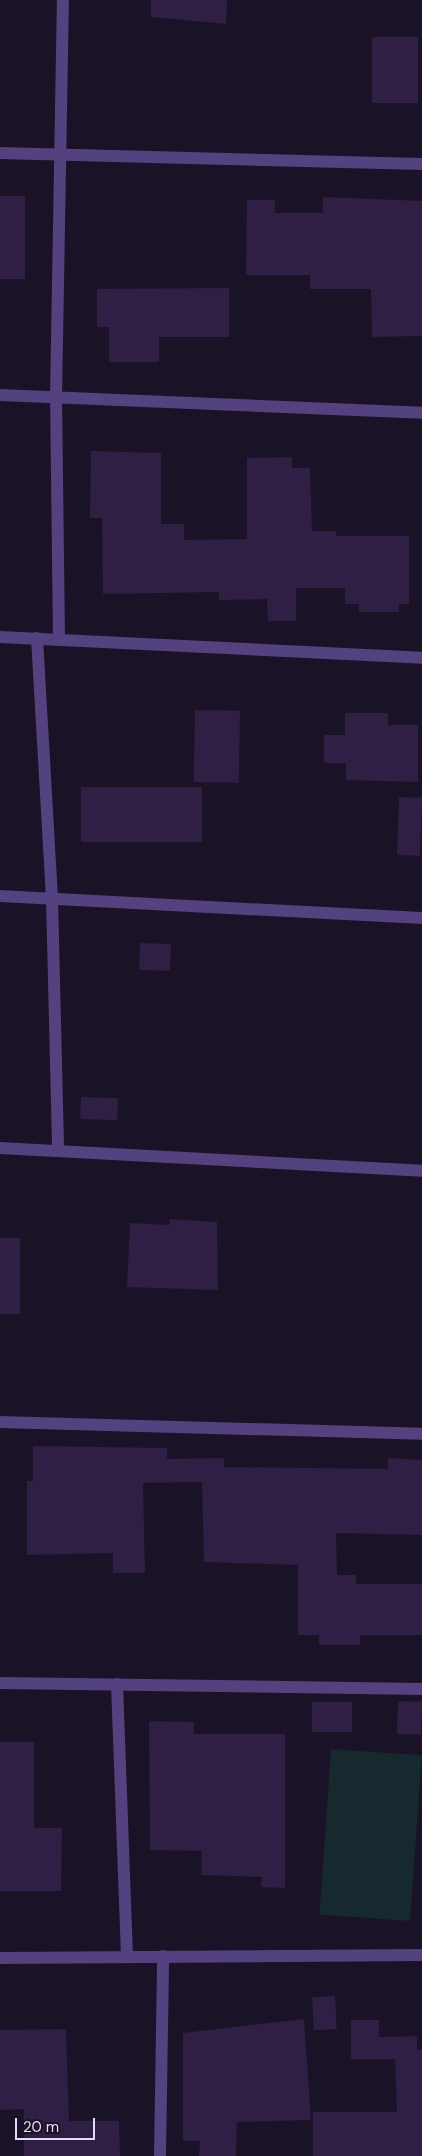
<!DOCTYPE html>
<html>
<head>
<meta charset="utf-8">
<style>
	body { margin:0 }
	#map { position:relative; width:422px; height:2156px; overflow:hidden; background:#1a1226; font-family:"DM Sans",sans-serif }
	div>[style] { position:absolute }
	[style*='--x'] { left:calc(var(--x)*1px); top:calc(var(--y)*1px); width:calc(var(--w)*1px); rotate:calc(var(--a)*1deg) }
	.green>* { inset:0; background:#15292f; transform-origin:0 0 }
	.building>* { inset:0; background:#301f45; transform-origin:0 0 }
	.minor>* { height:12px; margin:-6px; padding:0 6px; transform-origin:6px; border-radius:6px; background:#534180 }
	span { translate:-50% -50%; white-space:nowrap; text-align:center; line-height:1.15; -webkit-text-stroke:5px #1a1226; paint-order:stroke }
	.scale { position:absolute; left:15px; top:2118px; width:80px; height:22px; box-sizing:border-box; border:2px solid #e6dafc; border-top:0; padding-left:6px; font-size:15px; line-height:18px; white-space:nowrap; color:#e6dafc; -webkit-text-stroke:4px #1a1226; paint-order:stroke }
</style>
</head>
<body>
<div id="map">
	<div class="green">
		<div style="left:331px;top:1749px;width:91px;height:166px;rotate:4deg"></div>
	</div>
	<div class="building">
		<div style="clip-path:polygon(151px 0,227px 0,226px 24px,151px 17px)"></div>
		<div style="left:372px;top:37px;width:46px;height:66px"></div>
		<div style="left:0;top:196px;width:25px;height:83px"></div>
		<div style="clip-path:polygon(323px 197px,422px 201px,422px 336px,372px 337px,371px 289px,310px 289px,310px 275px,246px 275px,247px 200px,275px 200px,275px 213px,323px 213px)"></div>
		<div style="clip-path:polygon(229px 288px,229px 337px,159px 337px,159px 362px,109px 362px,109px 327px,97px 327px,97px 289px)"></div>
		<div style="clip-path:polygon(91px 451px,161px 453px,161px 524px,184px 524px,184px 540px,247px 539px,247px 458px,292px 457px,292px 468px,310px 468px,312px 531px,336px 531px,336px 536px,409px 536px,409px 604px,399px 604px,399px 612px,359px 612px,359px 604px,345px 604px,345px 588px,296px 588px,296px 621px,268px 621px,267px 599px,219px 600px,219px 592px,103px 594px,102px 518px,90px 518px)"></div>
		<div style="left:195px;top:710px;width:45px;height:72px;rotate:1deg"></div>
		<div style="clip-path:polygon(345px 713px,388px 713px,388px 725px,418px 725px,418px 782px,346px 780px,346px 763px,324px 763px,324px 735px,345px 735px)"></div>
		<div style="left:81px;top:787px;width:121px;height:55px"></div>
		<div style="left:399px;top:797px;width:23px;height:58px;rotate:2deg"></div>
		<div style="left:140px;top:943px;width:31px;height:27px;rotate:2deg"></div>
		<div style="left:81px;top:1097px;width:37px;height:22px;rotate:2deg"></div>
		<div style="clip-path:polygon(170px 1219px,217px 1222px,218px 1290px,127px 1287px,130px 1223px,169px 1225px)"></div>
		<div style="left:0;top:1238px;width:20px;height:76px"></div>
		<div style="clip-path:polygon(33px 1446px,167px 1448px,167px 1459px,224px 1458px,224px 1467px,388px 1469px,388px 1458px,422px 1460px,422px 1535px,336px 1533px,337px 1575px,356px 1575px,356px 1584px,422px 1584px,422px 1635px,360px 1635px,360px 1645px,319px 1645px,319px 1635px,298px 1635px,298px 1565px,204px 1562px,202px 1482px,143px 1483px,145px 1573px,113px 1573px,113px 1553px,27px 1555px,27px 1481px,33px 1481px)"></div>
		<div style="left:398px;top:1701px;width:24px;height:33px;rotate:2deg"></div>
		<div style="left:312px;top:1702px;width:40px;height:30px"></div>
		<div style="clip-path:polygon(149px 1721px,194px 1722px,194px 1734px,285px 1734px,285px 1888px,261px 1887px,262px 1877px,201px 1875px,202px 1851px,150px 1850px)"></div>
		<div style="clip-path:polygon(0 1742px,34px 1742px,34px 1828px,62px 1828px,61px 1891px,0 1891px)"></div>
		<div style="left:335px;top:1996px;width:33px;height:23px;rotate:87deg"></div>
		<div style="clip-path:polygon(304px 2019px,311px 2120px,237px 2122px,236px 2156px,199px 2156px,200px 2141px,183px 2141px,183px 2033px)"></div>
		<div style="clip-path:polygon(351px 2020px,379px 2020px,379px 2037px,417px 2036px,417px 2050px,422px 2049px,422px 2156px,313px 2156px,313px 2112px,397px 2112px,395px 2059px,351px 2059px)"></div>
		<div style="clip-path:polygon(66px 2029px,69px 2121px,119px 2121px,120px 2156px,24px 2156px,24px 2109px,0 2110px,0 2030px)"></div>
	</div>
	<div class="minor">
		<div style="--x:0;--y:153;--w:422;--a:1.5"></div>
		<div style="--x:0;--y:395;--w:422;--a:2.4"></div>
		<div style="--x:0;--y:637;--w:423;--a:2.8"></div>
		<div style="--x:37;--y:638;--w:261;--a:86.7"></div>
		<div style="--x:52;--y:899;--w:250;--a:88.6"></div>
		<div style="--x:59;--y:639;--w:242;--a:-90.7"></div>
		<div style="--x:56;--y:397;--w:397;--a:-89"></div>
		<div style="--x:0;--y:896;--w:423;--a:3"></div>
		<div style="--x:0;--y:1148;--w:423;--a:3.1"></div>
		<div style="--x:0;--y:1422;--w:422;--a:1.6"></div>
		<div style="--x:0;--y:1683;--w:422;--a:0.8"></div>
		<div style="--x:117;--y:1684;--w:271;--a:87.9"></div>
		<div style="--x:0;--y:1958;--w:422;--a:-0.4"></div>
		<div style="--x:160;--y:2156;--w:200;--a:-89.1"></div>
	</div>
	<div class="scale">20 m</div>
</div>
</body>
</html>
